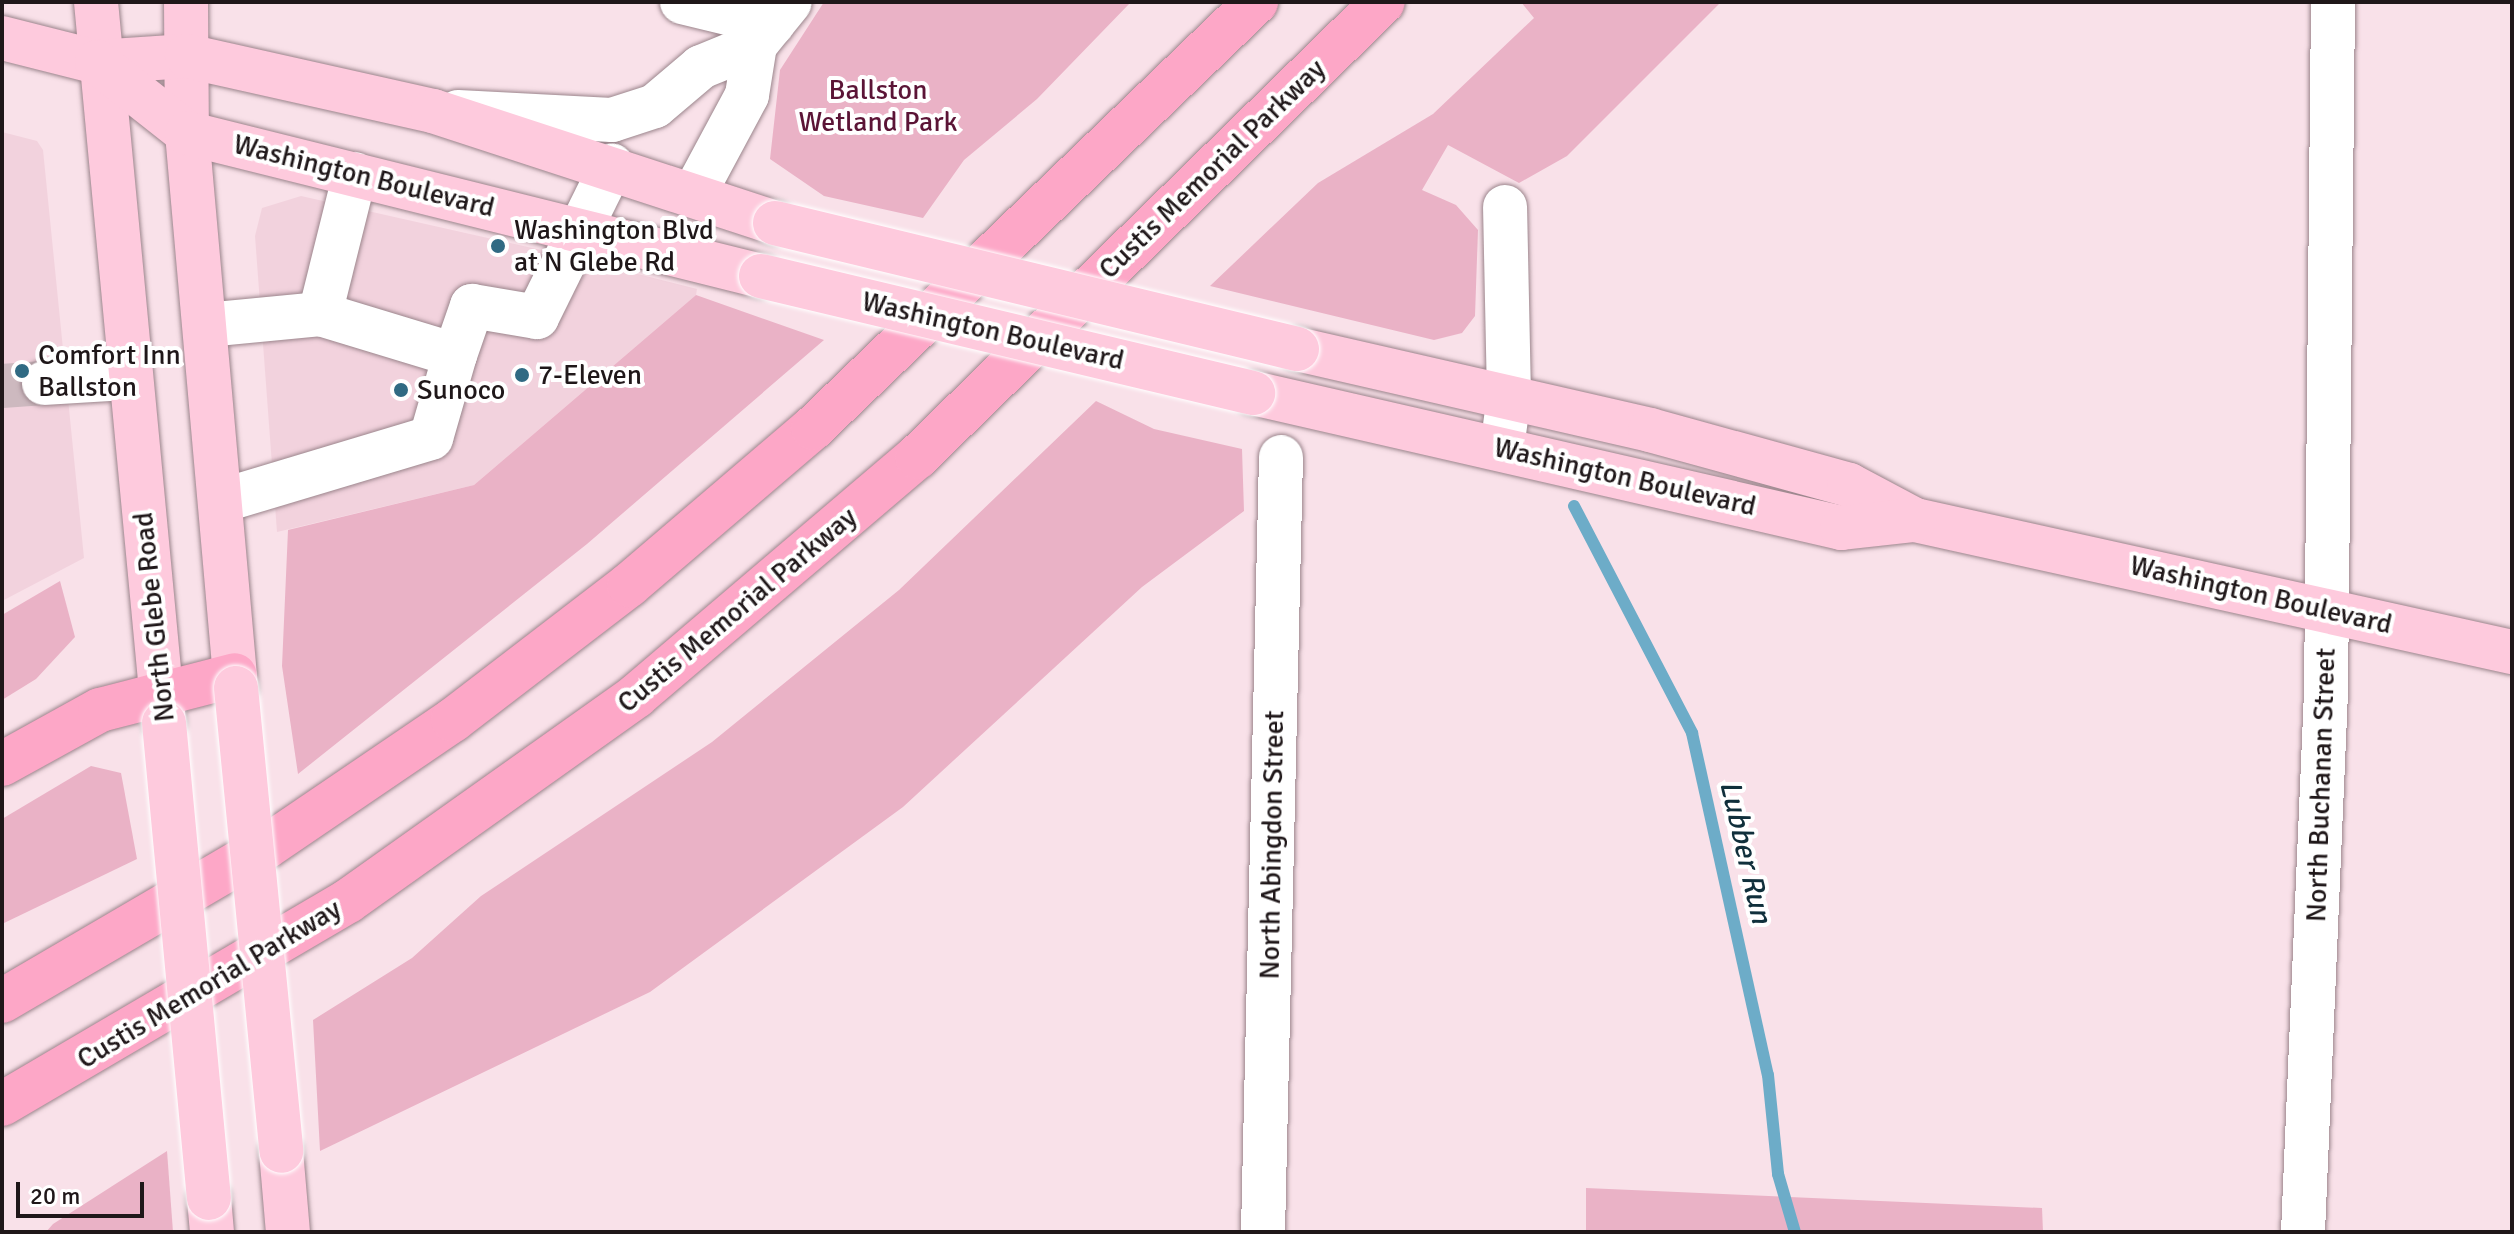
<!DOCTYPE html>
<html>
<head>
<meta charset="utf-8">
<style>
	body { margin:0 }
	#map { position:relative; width:2514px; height:1234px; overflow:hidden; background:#f9e1e9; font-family:Signika,sans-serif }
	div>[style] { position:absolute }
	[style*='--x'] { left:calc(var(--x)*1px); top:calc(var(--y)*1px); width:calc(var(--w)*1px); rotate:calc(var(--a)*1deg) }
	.built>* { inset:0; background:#f2d2dd }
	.green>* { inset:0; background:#eab2c6 }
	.stream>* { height:12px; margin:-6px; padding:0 6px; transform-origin:6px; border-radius:6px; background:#6dacc8 }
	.minor-tunnel>* { height:44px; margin-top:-22px; transform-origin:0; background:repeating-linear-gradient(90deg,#cdb9bf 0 44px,transparent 0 66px) }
	.roads { filter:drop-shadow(0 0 2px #9b858c) drop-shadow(0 0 2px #9b858c) }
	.minor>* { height:44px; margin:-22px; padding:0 22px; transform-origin:22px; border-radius:22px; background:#fff }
	.major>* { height:44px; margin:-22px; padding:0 22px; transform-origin:22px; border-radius:22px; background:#fecadd }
	.highway>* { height:44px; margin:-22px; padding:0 22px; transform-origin:22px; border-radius:22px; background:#fda7c7 }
	.bridges { filter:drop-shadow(0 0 2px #fff) drop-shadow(0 0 2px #fff) }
	.major-bridge>* { height:44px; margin:-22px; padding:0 22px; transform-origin:22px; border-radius:22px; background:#fecadd }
	.dots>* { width:22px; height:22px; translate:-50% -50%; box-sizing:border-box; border:4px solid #fff; border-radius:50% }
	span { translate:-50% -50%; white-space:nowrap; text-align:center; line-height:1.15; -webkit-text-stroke:8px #fff; paint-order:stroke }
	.park-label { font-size:28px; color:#5b1436 }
	.street-label { font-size:28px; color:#1f1719 }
	.poi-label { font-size:28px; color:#1f1719 }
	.left { translate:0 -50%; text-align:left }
	.water-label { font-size:30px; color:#102f3b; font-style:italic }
	.frame { position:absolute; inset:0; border:4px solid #1f1719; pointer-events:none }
	.scale { position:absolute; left:16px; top:1182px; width:128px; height:36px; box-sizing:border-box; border:4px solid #1f1719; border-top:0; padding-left:10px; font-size:24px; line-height:28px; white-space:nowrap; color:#1f1719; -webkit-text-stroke:6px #fff; paint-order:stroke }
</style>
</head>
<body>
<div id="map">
	<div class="built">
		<div style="clip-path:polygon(2px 132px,37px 141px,43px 150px,84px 558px,2px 601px)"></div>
		<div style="clip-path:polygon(301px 196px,563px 255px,697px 289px,696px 295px,474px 485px,277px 532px,255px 236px,262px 208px)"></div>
	</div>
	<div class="green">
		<div style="clip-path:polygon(824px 2px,1131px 2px,1037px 99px,964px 160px,923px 218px,824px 196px,770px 159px,780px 70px)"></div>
		<div style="clip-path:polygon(1521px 2px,1721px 2px,1567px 156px,1519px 183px,1448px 145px,1422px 190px,1456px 205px,1478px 230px,1475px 316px,1462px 333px,1434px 340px,1210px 286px,1318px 183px,1433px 114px,1534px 18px)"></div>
		<div style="clip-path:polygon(696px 295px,824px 340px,587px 544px,298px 774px,282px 666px,288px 530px,474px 485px)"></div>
		<div style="clip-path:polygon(1096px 401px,1154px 429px,1242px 449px,1244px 511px,1142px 587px,903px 807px,650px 992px,320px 1151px,313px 1020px,412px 958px,481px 896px,712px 742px,899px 590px)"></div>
		<div style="clip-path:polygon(60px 581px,75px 637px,36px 679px,2px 700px,2px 615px)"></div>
		<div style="clip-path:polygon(91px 766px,121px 773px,137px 859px,2px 924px,2px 819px)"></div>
		<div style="clip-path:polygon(167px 1151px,173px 1232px,46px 1232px,53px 1224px)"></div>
		<div style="clip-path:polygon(1586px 1188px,2042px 1208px,2043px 1232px,1586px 1232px)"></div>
	</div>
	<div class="stream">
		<div style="--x:1574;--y:506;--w:256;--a:62.5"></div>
		<div style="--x:1692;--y:733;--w:350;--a:77.5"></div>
		<div style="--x:1768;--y:1075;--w:100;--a:84.2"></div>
		<div style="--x:1778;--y:1174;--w:60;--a:73.7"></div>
	</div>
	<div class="minor-tunnel">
		<div style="--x:2;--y:386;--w:42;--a:-4.1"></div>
	</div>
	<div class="roads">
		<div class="minor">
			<div style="--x:682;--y:2;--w:93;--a:13.7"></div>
			<div style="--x:458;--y:112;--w:154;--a:3"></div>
			<div style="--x:612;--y:120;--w:45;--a:-18"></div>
			<div style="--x:655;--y:106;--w:60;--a:-40.3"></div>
			<div style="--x:701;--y:67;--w:58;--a:-22.2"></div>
			<div style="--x:755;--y:45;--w:55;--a:-50.9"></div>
			<div style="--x:694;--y:194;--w:112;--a:-61.8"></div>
			<div style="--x:747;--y:95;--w:51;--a:-80.9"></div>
			<div style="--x:320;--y:314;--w:144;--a:-76"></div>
			<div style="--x:206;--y:325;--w:115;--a:-5.5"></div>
			<div style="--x:320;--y:314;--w:141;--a:16.9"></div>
			<div style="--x:455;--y:355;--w:86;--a:106.1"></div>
			<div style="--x:431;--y:438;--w:219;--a:163.3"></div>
			<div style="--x:455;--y:355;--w:52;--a:-70.9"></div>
			<div style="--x:472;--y:306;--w:66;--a:9.6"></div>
			<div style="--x:537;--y:317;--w:169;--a:-63.7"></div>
			<div style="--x:44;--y:383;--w:85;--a:-3.4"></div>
			<div style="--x:1502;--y:448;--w:52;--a:-82.3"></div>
			<div style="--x:1509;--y:396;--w:189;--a:-91.2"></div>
			<div style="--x:1263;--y:1232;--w:775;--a:-88.67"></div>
			<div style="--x:2303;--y:1232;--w:539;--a:-87.56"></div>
			<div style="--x:2326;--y:693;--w:691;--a:-89.42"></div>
		</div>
		<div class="major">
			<div style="--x:96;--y:2;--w:724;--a:84.61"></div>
			<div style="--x:186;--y:2;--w:131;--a:89.6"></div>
			<div style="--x:187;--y:133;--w:557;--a:84.95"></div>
			<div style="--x:2;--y:38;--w:98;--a:14.2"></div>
			<div style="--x:97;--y:62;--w:90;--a:-3.8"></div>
			<div style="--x:187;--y:56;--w:252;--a:12.6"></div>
			<div style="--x:433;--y:111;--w:360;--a:18.1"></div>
			<div style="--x:97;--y:62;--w:115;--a:38.3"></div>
			<div style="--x:187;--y:133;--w:592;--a:13.99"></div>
			<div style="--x:1297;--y:349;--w:362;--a:12.9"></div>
			<div style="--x:1650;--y:430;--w:206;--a:15.4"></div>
			<div style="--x:1849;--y:485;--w:75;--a:27.9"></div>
			<div style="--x:1915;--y:520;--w:611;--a:12.47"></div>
			<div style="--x:1253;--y:393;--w:604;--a:12.91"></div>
			<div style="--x:1842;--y:528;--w:73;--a:-6.3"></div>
			<div style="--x:281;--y:1151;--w:81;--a:85.1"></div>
			<div style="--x:209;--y:1198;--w:34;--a:85"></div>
		</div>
		<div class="highway">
			<div style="--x:2;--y:764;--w:112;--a:-28.9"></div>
			<div style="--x:100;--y:710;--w:139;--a:-14.5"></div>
			<div style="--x:2;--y:1001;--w:306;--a:-30.3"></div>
			<div style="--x:266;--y:847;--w:226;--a:-34.2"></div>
			<div style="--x:453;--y:720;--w:222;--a:-37.5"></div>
			<div style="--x:629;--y:585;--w:242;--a:-40.5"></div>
			<div style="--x:813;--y:428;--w:615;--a:-43.88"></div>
			<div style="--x:2;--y:1104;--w:401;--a:-30.4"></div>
			<div style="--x:348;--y:901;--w:354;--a:-35.4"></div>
			<div style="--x:636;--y:696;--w:369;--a:-40.4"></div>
			<div style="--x:917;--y:457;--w:651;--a:-44.32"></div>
		</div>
	</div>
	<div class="bridges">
		<div class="major-bridge">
			<div style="--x:775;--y:223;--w:537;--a:13.57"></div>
			<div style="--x:761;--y:276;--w:506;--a:13.38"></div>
			<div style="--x:236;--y:688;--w:465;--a:84.4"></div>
			<div style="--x:164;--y:723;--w:477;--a:84.6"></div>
		</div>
	</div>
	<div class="dots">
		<div style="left:498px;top:246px;background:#306a83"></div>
		<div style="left:22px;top:371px;background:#306a83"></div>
		<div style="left:522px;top:375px;background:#306a83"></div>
		<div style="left:401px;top:390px;background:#306a83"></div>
	</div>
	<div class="park-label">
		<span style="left:878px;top:106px">Ballston<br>Wetland Park</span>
	</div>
	<div class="street-label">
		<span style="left:1212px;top:169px;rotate:-44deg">Custis Memorial Parkway</span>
		<span style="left:364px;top:176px;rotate:14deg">Washington Boulevard</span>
		<span style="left:993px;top:331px;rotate:13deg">Washington Boulevard</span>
		<span style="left:1625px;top:477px;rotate:13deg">Washington Boulevard</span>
		<span style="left:2261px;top:595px;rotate:13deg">Washington Boulevard</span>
		<span style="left:737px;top:610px;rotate:-40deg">Custis Memorial Parkway</span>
		<span style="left:154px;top:617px;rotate:-96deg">North Glebe Road</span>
		<span style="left:2321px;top:785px;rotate:-88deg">North Buchanan Street</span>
		<span style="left:1272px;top:845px;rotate:-89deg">North Abingdon Street</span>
		<span style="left:209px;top:984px;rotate:-31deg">Custis Memorial Parkway</span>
	</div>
	<div class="poi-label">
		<span class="left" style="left:514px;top:246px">Washington Blvd<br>at N Glebe Rd</span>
		<span class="left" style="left:38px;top:371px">Comfort Inn<br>Ballston</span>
		<span class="left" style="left:538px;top:375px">7-Eleven</span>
		<span class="left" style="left:417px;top:390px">Sunoco</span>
	</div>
	<div class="water-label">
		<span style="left:1745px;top:852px;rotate:77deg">Lubber Run</span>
	</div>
	<div class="frame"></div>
	<div class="scale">20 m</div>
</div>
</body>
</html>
